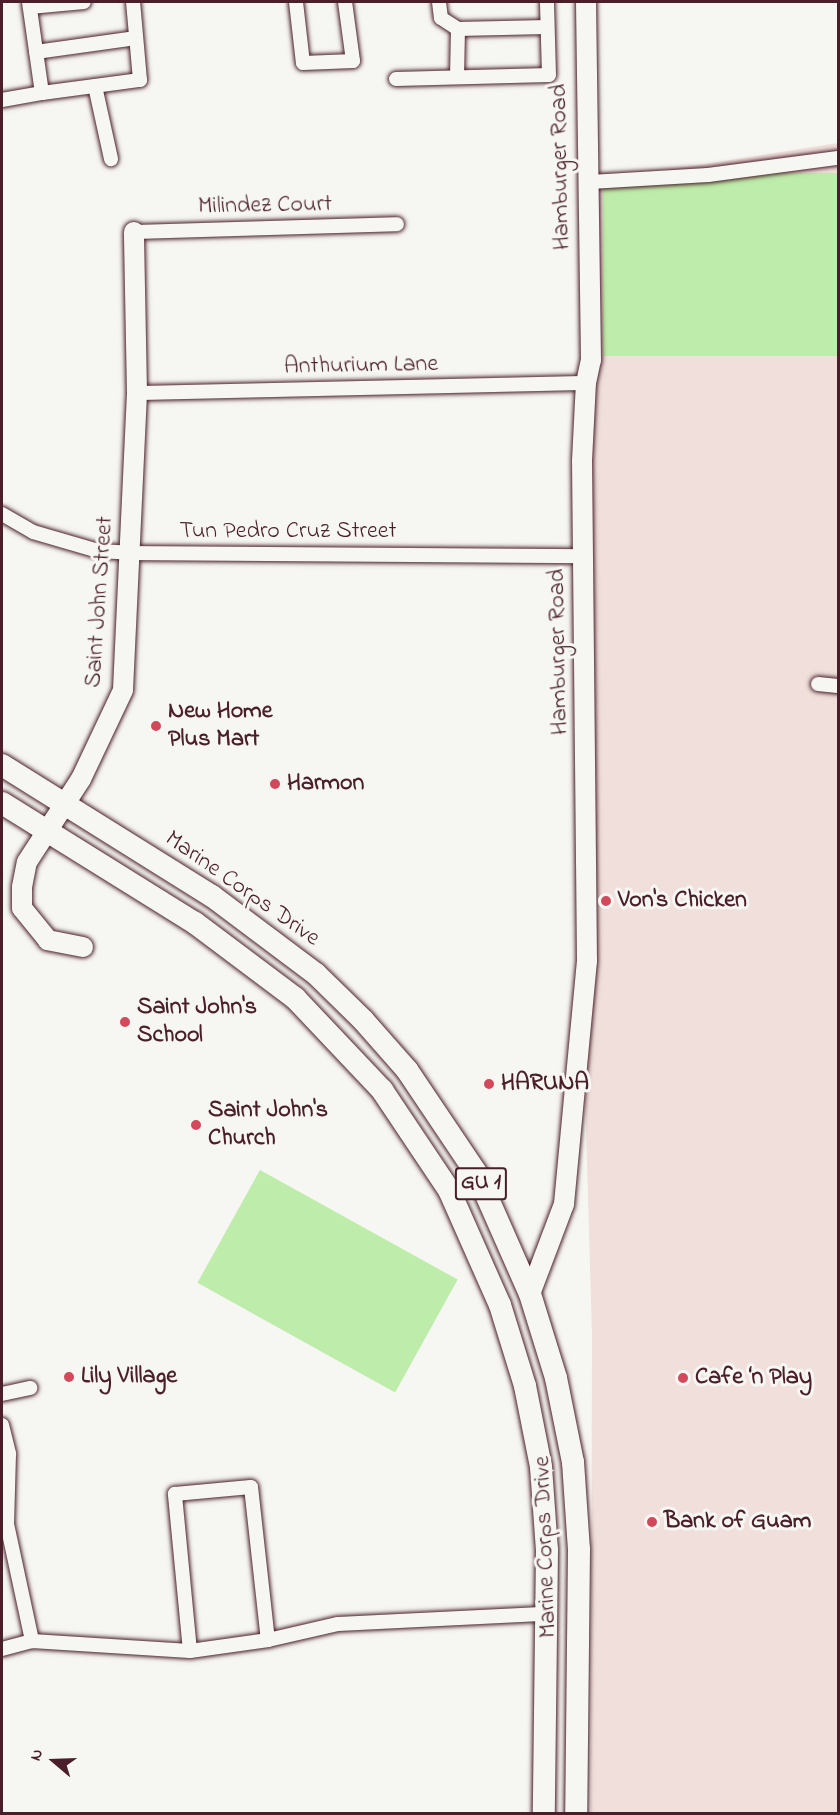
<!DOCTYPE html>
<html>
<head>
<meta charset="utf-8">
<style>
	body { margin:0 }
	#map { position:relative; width:840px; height:1815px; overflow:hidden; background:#f6f6f2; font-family:"Indie Flower",sans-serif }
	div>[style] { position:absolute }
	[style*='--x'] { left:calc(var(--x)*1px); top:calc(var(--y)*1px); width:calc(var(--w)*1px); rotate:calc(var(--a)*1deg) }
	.built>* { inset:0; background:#f0dfdb }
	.green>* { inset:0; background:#beecaa; transform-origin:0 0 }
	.roads { filter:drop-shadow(0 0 2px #4a1f2b) drop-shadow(0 0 2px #4a1f2b) }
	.street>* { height:14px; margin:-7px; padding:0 7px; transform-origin:7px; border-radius:7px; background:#f6f6f2 }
	.secondary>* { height:20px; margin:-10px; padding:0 10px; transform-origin:10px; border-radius:10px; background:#f6f6f2 }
	.primary>* { height:22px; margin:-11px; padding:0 11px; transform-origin:11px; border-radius:11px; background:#f6f6f2 }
	.dots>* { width:16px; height:16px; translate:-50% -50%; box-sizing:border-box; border:3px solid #f6f6f2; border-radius:50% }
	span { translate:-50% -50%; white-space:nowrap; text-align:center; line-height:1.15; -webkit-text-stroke:6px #f6f6f2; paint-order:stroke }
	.shield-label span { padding:2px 4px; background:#f6f6f2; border:2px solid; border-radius:4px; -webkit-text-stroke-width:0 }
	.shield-label { font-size:22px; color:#4a1f2b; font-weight:700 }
	.street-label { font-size:24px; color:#4a1f2b }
	.poi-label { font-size:24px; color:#4a1f2b; font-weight:700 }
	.left { translate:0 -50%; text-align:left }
	.frame { position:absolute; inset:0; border:3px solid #4a1f2b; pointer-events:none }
	.north { position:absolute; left:24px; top:1731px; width:60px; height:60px; -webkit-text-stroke:4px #f6f6f2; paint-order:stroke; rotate:289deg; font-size:16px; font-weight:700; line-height:24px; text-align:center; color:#4a1f2b }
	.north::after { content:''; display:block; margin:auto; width:21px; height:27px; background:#4a1f2b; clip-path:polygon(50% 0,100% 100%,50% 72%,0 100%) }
</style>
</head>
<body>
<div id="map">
	<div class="built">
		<div style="clip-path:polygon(838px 143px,838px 1813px,591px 1813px,592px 1334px,583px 1024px,590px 182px)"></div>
	</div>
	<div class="green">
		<div style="left:838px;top:173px;width:183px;height:235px;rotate:90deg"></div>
		<div style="left:260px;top:1170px;width:226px;height:129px;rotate:29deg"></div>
	</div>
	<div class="roads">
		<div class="street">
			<div style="--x:29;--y:2;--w:92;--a:81.9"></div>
			<div style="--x:42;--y:93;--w:99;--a:-7.6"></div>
			<div style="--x:140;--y:80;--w:78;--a:-95.1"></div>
			<div style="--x:296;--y:2;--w:61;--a:83.5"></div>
			<div style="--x:303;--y:63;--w:50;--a:-2.3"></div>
			<div style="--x:353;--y:61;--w:60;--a:-97.7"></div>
			<div style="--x:439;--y:2;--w:16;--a:83"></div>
			<div style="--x:441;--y:18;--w:20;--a:33"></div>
			<div style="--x:30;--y:7;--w:54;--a:-5.3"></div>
			<div style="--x:36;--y:52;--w:101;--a:-8"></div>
			<div style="--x:457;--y:77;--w:48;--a:-88.8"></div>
			<div style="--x:458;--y:29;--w:89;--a:-1.3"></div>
			<div style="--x:396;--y:79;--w:153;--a:-1.5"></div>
			<div style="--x:549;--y:75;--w:73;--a:-91.6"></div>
			<div style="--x:95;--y:86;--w:75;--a:77.6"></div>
			<div style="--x:2;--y:100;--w:41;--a:-9.9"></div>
			<div style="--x:590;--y:182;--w:118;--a:-3.4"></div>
			<div style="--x:708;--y:175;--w:131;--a:-7.5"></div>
			<div style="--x:134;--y:232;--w:263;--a:-1.7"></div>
			<div style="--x:137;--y:393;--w:449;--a:-1.3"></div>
			<div style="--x:2;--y:514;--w:36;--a:30"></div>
			<div style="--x:33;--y:532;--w:68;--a:16.3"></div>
			<div style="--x:98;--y:551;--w:33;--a:3"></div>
			<div style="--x:131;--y:553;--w:451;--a:0.4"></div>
			<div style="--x:818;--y:684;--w:20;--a:6"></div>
			<div style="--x:2;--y:1394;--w:29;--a:-12"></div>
			<div style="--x:2;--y:1425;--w:30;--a:76"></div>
			<div style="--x:9;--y:1454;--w:70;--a:91.6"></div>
			<div style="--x:7;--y:1524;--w:120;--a:77.9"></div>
			<div style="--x:2;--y:1649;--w:31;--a:-15"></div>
			<div style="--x:32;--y:1641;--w:158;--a:3.6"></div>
			<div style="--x:190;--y:1651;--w:79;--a:-8"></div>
			<div style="--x:268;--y:1640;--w:72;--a:-12.9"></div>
			<div style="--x:338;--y:1624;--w:208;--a:-2.8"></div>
			<div style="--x:190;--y:1651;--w:158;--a:-95.5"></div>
			<div style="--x:175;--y:1494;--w:76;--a:-5.3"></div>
			<div style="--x:251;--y:1487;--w:154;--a:83.7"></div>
		</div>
		<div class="secondary">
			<div style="--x:83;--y:947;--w:36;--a:-169"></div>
			<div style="--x:48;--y:940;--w:41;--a:-129.1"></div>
			<div style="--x:22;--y:908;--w:21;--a:-90"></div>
			<div style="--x:22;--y:887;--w:25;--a:-79"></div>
			<div style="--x:27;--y:862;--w:99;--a:-57"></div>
			<div style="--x:81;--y:779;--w:98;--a:-64.7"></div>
			<div style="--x:123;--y:690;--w:297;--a:-87.3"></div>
			<div style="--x:137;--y:393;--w:161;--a:-91.1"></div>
			<div style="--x:530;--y:1294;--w:96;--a:-69.3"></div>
			<div style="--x:564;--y:1204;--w:244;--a:-84.6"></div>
			<div style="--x:587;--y:961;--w:500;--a:-90.57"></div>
			<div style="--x:582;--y:461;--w:78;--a:-87.1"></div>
			<div style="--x:586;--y:383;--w:24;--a:-78"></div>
			<div style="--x:591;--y:360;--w:358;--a:-90.8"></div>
		</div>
		<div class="primary">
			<div style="--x:2;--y:765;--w:248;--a:32"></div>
			<div style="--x:212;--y:896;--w:130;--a:36.9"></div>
			<div style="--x:316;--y:974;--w:66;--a:44.4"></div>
			<div style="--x:363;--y:1020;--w:67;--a:48.7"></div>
			<div style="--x:407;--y:1070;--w:125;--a:56.1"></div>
			<div style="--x:477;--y:1174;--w:131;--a:66.2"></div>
			<div style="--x:530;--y:1294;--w:88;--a:72.8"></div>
			<div style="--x:556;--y:1378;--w:86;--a:78.6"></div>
			<div style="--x:573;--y:1462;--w:87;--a:86.1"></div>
			<div style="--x:579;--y:1549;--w:265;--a:90.6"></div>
			<div style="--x:2;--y:803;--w:227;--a:31.9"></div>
			<div style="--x:195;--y:923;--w:125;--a:36.9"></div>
			<div style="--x:295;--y:998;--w:127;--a:46.6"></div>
			<div style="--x:382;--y:1090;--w:120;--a:56.2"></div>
			<div style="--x:449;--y:1190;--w:126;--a:66.1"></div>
			<div style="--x:500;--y:1305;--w:85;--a:72.8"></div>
			<div style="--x:525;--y:1386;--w:83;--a:78.8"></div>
			<div style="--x:541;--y:1467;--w:83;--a:85.9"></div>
			<div style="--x:547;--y:1550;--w:264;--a:90.7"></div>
		</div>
	</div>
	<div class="dots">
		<div style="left:156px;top:726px;background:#d1495b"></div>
		<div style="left:275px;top:784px;background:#d1495b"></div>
		<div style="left:606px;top:901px;background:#d1495b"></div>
		<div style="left:125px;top:1022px;background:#d1495b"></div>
		<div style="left:489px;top:1084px;background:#d1495b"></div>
		<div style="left:196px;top:1125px;background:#d1495b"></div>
		<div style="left:69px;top:1377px;background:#d1495b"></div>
		<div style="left:683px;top:1378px;background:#d1495b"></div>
		<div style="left:652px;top:1522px;background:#d1495b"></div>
	</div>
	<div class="shield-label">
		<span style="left:481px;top:1184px">GU 1</span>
	</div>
	<div class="street-label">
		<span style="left:561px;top:167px;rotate:-91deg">Hamburger Road</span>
		<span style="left:265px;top:206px;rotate:-1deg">Milindez Court</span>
		<span style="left:361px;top:366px;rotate:-1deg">Anthurium Lane</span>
		<span style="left:288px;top:532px">Tun Pedro Cruz Street</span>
		<span style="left:100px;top:602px;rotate:-86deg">Saint John Street</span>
		<span style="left:559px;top:652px;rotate:-91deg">Hamburger Road</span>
		<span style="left:242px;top:889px;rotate:35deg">Marine Corps Drive</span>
		<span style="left:546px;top:1547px;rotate:-92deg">Marine Corps Drive</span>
	</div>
	<div class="poi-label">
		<span class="left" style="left:168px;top:726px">New Home<br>Plus Mart</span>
		<span class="left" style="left:287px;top:784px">Harmon</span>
		<span class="left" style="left:618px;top:901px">Von's Chicken</span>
		<span class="left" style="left:137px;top:1022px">Saint John's<br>School</span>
		<span class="left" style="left:501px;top:1084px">HARUNA</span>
		<span class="left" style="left:208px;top:1125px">Saint John's<br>Church</span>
		<span class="left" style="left:81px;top:1377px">Lily Village</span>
		<span class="left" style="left:695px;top:1378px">Cafe ‘n Play</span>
		<span class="left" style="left:664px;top:1522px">Bank of Guam</span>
	</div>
	<div class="frame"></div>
	<div class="north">N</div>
</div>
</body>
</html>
